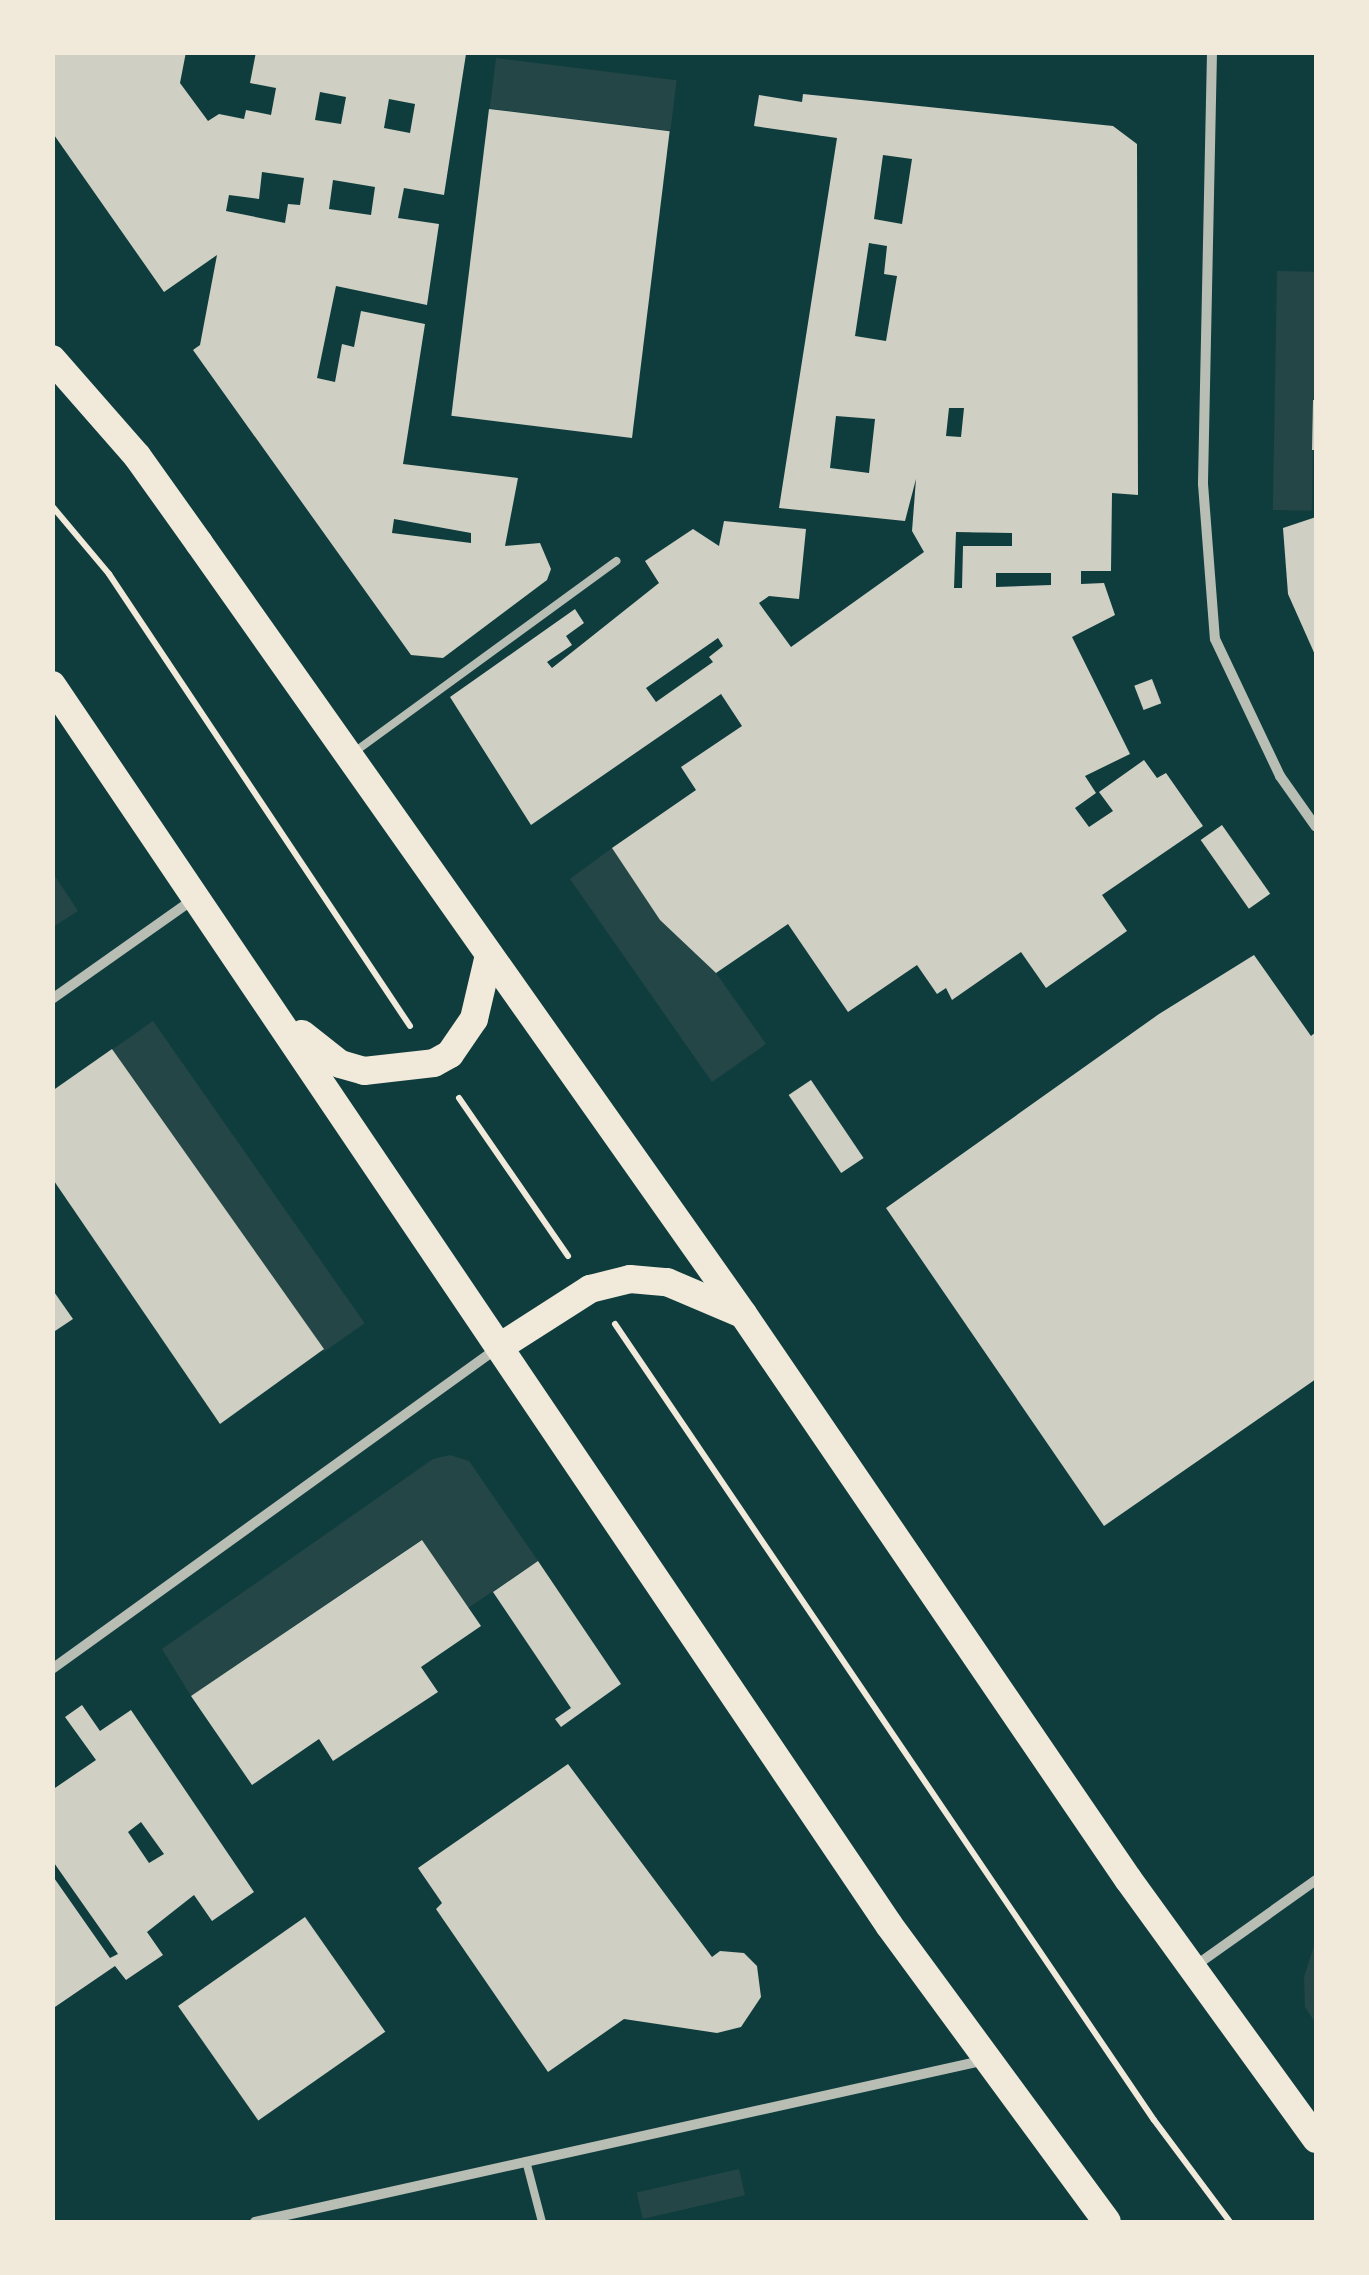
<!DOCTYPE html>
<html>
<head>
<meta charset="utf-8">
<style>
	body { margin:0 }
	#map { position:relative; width:1369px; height:2275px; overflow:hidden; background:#0f3d3e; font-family:Jost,sans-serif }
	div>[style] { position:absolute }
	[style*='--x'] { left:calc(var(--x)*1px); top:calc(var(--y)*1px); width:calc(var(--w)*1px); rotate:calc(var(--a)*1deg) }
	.green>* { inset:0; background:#244646; transform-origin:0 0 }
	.building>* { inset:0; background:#cfcfc3; transform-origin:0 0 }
	.path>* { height:6px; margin:-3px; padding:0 3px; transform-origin:3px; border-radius:3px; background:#f1e9da }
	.service>* { height:8px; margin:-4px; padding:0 4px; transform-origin:4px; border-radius:4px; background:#b8beb3 }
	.minor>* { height:10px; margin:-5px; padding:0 5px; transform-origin:5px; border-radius:5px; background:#b8beb3 }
	.trunk>* { height:28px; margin:-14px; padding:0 14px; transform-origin:14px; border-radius:14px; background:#f1e9da }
	span { translate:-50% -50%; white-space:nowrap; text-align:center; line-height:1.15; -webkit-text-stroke:10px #f1e9da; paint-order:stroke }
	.frame { position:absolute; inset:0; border:55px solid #f1e9da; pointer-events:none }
</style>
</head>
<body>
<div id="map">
	<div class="green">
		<div style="left:496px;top:58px;width:182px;height:51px;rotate:7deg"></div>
		<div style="left:1277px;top:271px;width:39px;height:239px;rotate:1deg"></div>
		<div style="clip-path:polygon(612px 848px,660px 920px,716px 973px,766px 1044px,712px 1082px,570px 879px)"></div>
		<div style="clip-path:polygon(53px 873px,78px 911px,53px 927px,52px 927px)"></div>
		<div style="left:153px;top:1021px;width:369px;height:50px;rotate:55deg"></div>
		<div style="clip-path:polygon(450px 1455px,469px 1461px,538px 1561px,468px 1608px,421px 1540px,191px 1696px,162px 1649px,433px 1459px)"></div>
		<div style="clip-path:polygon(1316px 1940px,1316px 2024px,1305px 2007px,1304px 1977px)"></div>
		<div style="left:739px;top:2169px;width:27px;height:105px;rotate:77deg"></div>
	</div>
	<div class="building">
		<div style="clip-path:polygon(evenodd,52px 52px,186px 52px,180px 83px,208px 121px,219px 114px,244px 119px,246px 110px,271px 115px,276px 88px,250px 83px,256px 52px,466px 54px,444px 195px,404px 188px,398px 218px,439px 224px,427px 305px,336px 286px,317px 378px,335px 382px,342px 344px,354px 347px,361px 311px,425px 324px,403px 464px,518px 478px,505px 546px,540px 543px,551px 569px,547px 580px,443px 658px,411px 655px,193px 350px,200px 345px,217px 255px,164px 292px,52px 132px,52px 52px,320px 92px,346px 97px,341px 124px,315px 120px,320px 92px,52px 52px,389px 99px,415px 104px,410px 133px,384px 128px,389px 99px,52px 52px,262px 172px,304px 178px,300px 205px,288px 204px,285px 223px,226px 211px,229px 195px,259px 199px,262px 172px,52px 52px,333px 180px,375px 187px,371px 215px,329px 209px,333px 180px,52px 52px,394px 519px,471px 533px,471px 543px,392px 533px,394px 519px)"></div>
		<div style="clip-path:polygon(evenodd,803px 94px,1113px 126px,1137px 144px,1138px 495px,1112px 493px,1111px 571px,1081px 571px,1081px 584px,1104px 583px,1115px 615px,1072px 637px,1130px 754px,1085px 776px,1096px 793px,1075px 808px,1089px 827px,1113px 811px,1099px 792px,1144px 760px,1157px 778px,1166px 773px,1203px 826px,1102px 895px,1127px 931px,1046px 988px,1021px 952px,952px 1000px,946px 988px,937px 994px,917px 965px,848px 1012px,788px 924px,716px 973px,660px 920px,612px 848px,696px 790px,681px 767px,742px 726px,721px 694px,531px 825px,450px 697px,575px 609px,584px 623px,566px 636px,572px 645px,547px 662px,552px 668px,659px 583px,645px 561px,693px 529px,719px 546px,724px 521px,806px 529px,799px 599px,769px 596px,759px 603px,791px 647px,924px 552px,912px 531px,916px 479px,905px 521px,779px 508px,837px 138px,754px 126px,759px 95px,802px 102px,803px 94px,883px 155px,912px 159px,902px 224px,874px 219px,883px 155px,803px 94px,869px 243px,887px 246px,884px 274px,897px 276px,886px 341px,855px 336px,869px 243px,803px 94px,949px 408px,964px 408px,961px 437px,946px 436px,949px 408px,803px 94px,836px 416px,875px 419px,869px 473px,830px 468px,836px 416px,803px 94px,956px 532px,1012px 533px,1012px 546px,963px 546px,962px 588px,954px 588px,956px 532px,803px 94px,996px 573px,1051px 573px,1051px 585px,996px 587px,996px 573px,803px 94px,718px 638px,723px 646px,709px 657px,713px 662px,656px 702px,646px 688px,718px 638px)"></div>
		<div style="left:489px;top:109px;width:182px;height:309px;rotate:7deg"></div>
		<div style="clip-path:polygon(1313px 400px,1316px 400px,1316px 450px,1312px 450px)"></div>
		<div style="clip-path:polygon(1316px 517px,1316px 657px,1288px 594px,1283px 528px)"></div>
		<div style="left:1152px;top:679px;width:26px;height:19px;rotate:69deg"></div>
		<div style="left:1222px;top:825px;width:84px;height:26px;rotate:55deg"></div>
		<div style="clip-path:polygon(1254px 955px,1311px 1036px,1316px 1032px,1316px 1379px,1104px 1526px,886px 1208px,1159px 1014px)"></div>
		<div style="clip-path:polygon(112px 1049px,324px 1349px,220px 1424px,52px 1178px,52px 1091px)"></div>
		<div style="left:811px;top:1080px;width:94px;height:27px;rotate:56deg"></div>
		<div style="clip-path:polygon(52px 1289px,73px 1319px,52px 1333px)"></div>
		<div style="clip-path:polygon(422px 1540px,481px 1626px,421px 1667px,438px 1692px,333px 1761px,319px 1739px,252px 1785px,191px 1696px)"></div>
		<div style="clip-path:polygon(538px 1561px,621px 1684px,561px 1727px,555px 1719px,571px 1708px,493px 1592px)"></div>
		<div style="clip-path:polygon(evenodd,82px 1705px,100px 1731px,131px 1710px,254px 1892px,212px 1921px,194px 1895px,147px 1932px,163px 1955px,126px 1980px,115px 1966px,52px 2009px,52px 1875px,110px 1958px,118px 1954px,52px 1860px,52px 1790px,96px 1760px,65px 1717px,82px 1705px,141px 1822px,164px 1854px,149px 1863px,128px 1832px,141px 1822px)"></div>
		<div style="clip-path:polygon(568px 1764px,712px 1957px,720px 1951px,744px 1953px,757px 1966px,761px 1997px,741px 2027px,717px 2033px,624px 2019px,548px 2072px,436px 1909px,442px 1903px,418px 1868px)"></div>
		<div style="left:305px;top:1917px;width:140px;height:155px;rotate:55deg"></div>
	</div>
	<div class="path">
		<div style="--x:52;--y:506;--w:89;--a:50"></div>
		<div style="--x:109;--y:574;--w:543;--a:56.34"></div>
		<div style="--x:459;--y:1098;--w:192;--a:55.4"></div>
		<div style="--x:615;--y:1324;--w:961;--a:55.9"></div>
		<div style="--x:1154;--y:2120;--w:127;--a:53.3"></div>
	</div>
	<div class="service">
		<div style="--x:353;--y:753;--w:326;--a:-36.1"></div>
		<div style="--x:526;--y:2161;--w:63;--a:75.3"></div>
	</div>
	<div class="minor">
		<div style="--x:1212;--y:52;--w:432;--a:91.2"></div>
		<div style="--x:1203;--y:484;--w:155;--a:85.6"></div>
		<div style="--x:1215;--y:639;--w:152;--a:64.6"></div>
		<div style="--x:1280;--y:776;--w:62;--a:54.8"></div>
		<div style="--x:52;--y:999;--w:174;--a:-35.2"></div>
		<div style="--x:52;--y:1669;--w:547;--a:-35.78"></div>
		<div style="--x:1195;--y:1966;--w:148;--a:-35.4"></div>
		<div style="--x:255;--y:2222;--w:749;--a:-12.5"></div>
	</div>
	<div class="trunk">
		<div style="--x:52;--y:359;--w:129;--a:48.8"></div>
		<div style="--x:137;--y:456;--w:107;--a:54.5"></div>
		<div style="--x:199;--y:543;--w:944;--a:54.79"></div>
		<div style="--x:743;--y:1314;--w:684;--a:55.73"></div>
		<div style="--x:1128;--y:1879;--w:321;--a:54.1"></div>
		<div style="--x:52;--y:685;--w:1496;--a:55.98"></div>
		<div style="--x:889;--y:1925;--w:368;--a:53.7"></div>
		<div style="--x:302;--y:1034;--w:48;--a:38.3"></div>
		<div style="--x:340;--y:1064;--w:25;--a:16"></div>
		<div style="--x:364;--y:1071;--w:70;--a:-6.5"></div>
		<div style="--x:434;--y:1063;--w:18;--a:-29"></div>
		<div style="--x:450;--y:1054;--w:42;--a:-55.6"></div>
		<div style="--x:474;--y:1019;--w:66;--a:-76.8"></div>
		<div style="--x:501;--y:1346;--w:106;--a:-32.6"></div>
		<div style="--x:590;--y:1289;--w:41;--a:-14"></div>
		<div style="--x:630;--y:1279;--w:37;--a:5"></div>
		<div style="--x:667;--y:1282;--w:82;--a:23.1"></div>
	</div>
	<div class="frame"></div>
</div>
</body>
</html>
